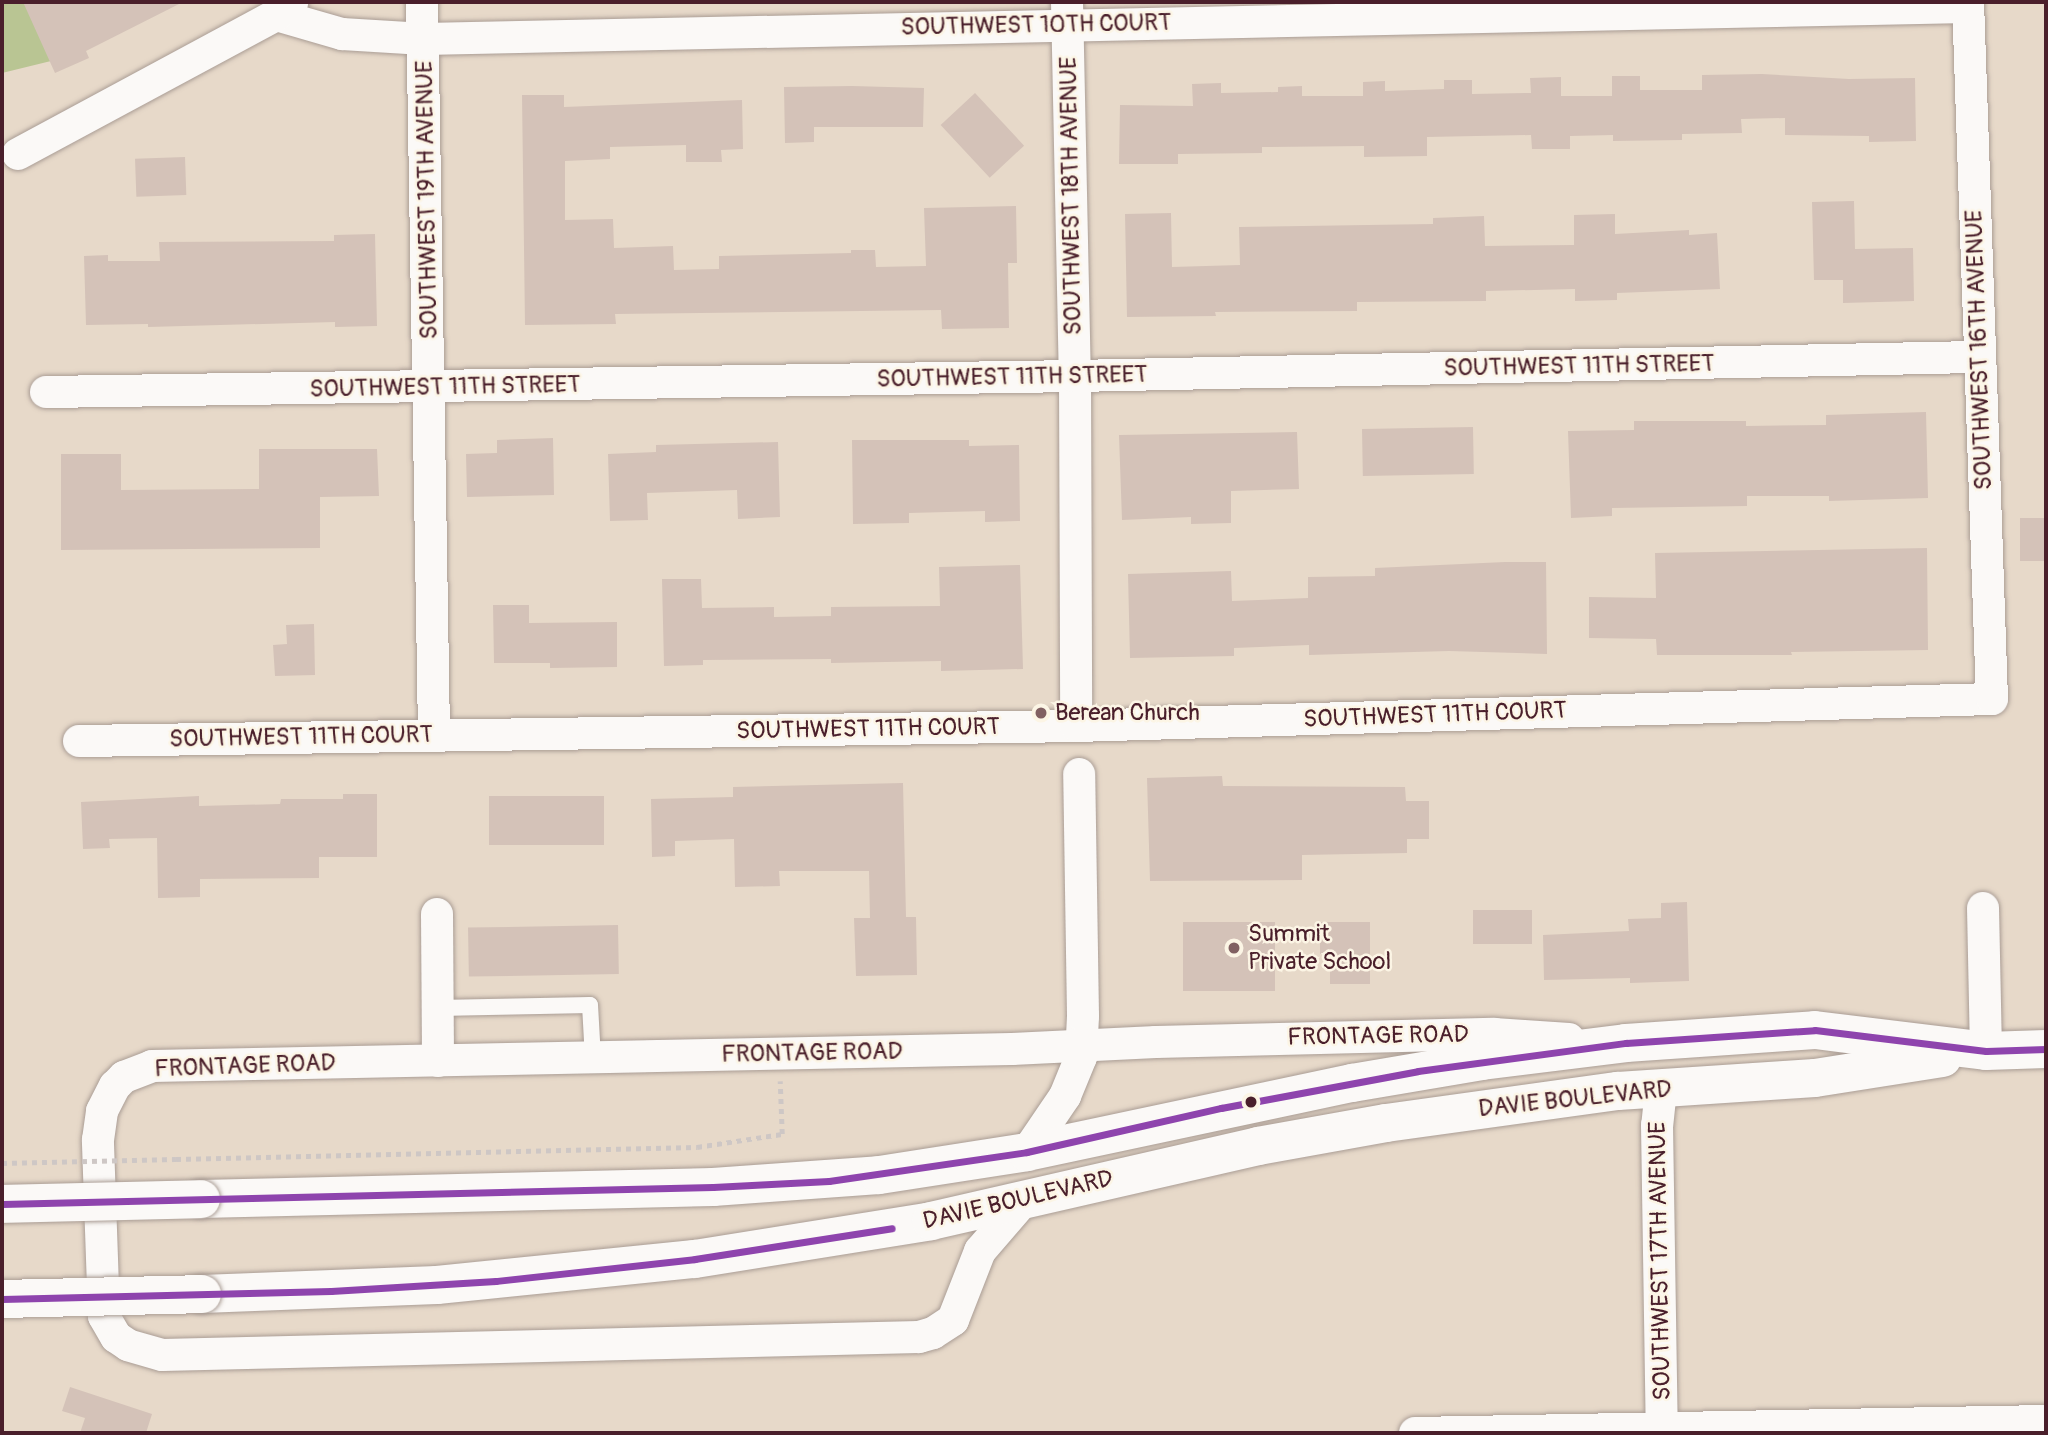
<!DOCTYPE html>
<html>
<head>
<meta charset="utf-8">
<style>
	body { margin:0 }
	#map { position:relative; width:2048px; height:1435px; overflow:hidden; background:#e7d9c9; font-family:Pangolin,sans-serif }
	div>[style] { position:absolute }
	[style*='--x'] { left:calc(var(--x)*1px); top:calc(var(--y)*1px); width:calc(var(--w)*1px); rotate:calc(var(--a)*1deg) }
	.forest>* { inset:0; background:#b9c593 }
	.building>* { inset:0; background:#d4c2b8; transform-origin:0 0 }
	.path>* { height:4.5px; margin-top:-2.25px; transform-origin:0; background:repeating-linear-gradient(90deg,#cec7c5 0 5px,transparent 0 10px) }
	.roads { filter:drop-shadow(0 0 2px #aa9d95) drop-shadow(0 0 2px #aa9d95) }
	.service>* { height:16px; margin:-8px; padding:0 8px; transform-origin:8px; border-radius:8px; background:#fbf9f7 }
	.minor>* { height:32px; margin:-16px; padding:0 16px; transform-origin:16px; border-radius:16px; background:#fbf9f7 }
	.secondary>* { height:38px; margin:-19px; padding:0 19px; transform-origin:19px; border-radius:19px; background:#fbf9f7 }
	.path-bridge>* { height:4.5px; margin-top:-2.25px; transform-origin:0; background:repeating-linear-gradient(90deg,#cec7c5 0 5px,transparent 0 10px) }
	.bridges { filter:drop-shadow(0 0 2px #aa9d95) drop-shadow(0 0 2px #aa9d95) }
	.secondary-bridge>* { height:38px; margin:-19px; padding:0 19px; transform-origin:19px; border-radius:19px; background:#fbf9f7 }
	.bus-1>* { height:7px; margin:-3.5px; padding:0 3.5px; transform-origin:3.5px; border-radius:3.5px; background:#8e44ad }
	.dots>* { width:19px; height:19px; translate:-50% -50%; box-sizing:border-box; border:4px solid #fcf5e5; border-radius:50% }
	span { translate:-50% -50%; white-space:nowrap; text-align:center; line-height:1.15; -webkit-text-stroke:5px #fcf5e5; paint-order:stroke }
	.street-label { font-size:24px; color:#4a1f2b }
	.poi-label { font-size:24px; color:#4a1f2b }
	.left { translate:0 -50%; text-align:left }
	.frame { position:absolute; inset:0; border:4px solid #4a1f2b; pointer-events:none }
</style>
</head>
<body>
<div id="map">
	<div class="forest">
		<div style="clip-path:polygon(2px 2px,47px 2px,51px 61px,2px 73px)"></div>
	</div>
	<div class="building">
		<div style="clip-path:polygon(23px 2px,183px 2px,86px 51px,89px 58px,55px 73px)"></div>
		<div style="clip-path:polygon(1762px 74px,1849px 79px,1915px 78px,1916px 141px,1869px 142px,1869px 136px,1785px 135px,1785px 118px,1741px 119px,1742px 133px,1682px 134px,1682px 140px,1613px 141px,1613px 135px,1570px 136px,1570px 149px,1532px 149px,1531px 135px,1427px 137px,1427px 156px,1364px 157px,1364px 146px,1262px 147px,1262px 153px,1178px 154px,1178px 164px,1119px 164px,1120px 105px,1193px 106px,1192px 84px,1221px 83px,1221px 93px,1278px 92px,1278px 87px,1302px 86px,1302px 96px,1363px 96px,1363px 82px,1385px 81px,1385px 91px,1444px 89px,1444px 80px,1472px 80px,1472px 94px,1531px 93px,1530px 78px,1561px 77px,1561px 96px,1612px 96px,1612px 76px,1640px 76px,1640px 90px,1702px 90px,1702px 75px)"></div>
		<div style="clip-path:polygon(852px 86px,924px 88px,923px 127px,814px 127px,814px 142px,785px 143px,784px 87px)"></div>
		<div style="left:975px;top:93px;width:72px;height:47px;rotate:47deg"></div>
		<div style="clip-path:polygon(522px 95px,564px 95px,564px 107px,742px 100px,743px 149px,721px 150px,722px 162px,686px 162px,686px 145px,610px 147px,610px 159px,565px 161px,565px 220px,613px 219px,614px 248px,673px 246px,674px 270px,719px 269px,719px 256px,851px 253px,851px 250px,875px 250px,876px 267px,926px 266px,924px 208px,1016px 206px,1017px 263px,1008px 263px,1009px 328px,942px 329px,941px 310px,615px 314px,616px 324px,525px 325px)"></div>
		<div style="left:185px;top:157px;width:38px;height:50px;rotate:88deg"></div>
		<div style="clip-path:polygon(1854px 201px,1855px 249px,1913px 248px,1914px 301px,1843px 303px,1843px 280px,1814px 280px,1812px 202px)"></div>
		<div style="clip-path:polygon(1171px 213px,1172px 267px,1240px 265px,1239px 227px,1433px 224px,1433px 218px,1484px 216px,1485px 246px,1574px 245px,1574px 215px,1615px 214px,1615px 234px,1689px 230px,1689px 235px,1717px 233px,1720px 289px,1617px 293px,1617px 300px,1575px 301px,1575px 289px,1486px 291px,1486px 301px,1357px 302px,1357px 311px,1215px 312px,1216px 316px,1127px 317px,1125px 214px)"></div>
		<div style="clip-path:polygon(375px 234px,377px 326px,335px 327px,335px 322px,148px 327px,148px 324px,86px 325px,84px 256px,108px 255px,108px 261px,160px 261px,159px 242px,334px 241px,334px 235px)"></div>
		<div style="clip-path:polygon(1926px 412px,1928px 498px,1829px 501px,1829px 496px,1747px 496px,1747px 506px,1612px 508px,1612px 516px,1571px 518px,1568px 431px,1634px 430px,1634px 421px,1746px 421px,1746px 426px,1826px 425px,1826px 415px)"></div>
		<div style="left:1473px;top:427px;width:47px;height:111px;rotate:89deg"></div>
		<div style="clip-path:polygon(1297px 432px,1299px 489px,1231px 491px,1231px 523px,1191px 524px,1191px 517px,1122px 520px,1119px 435px)"></div>
		<div style="clip-path:polygon(553px 438px,554px 495px,467px 497px,466px 454px,497px 453px,497px 440px)"></div>
		<div style="clip-path:polygon(852px 440px,969px 440px,969px 446px,1019px 445px,1020px 521px,985px 522px,985px 511px,909px 513px,909px 523px,853px 524px)"></div>
		<div style="clip-path:polygon(778px 442px,780px 517px,738px 519px,737px 490px,647px 493px,648px 520px,610px 521px,608px 454px,656px 452px,656px 445px)"></div>
		<div style="clip-path:polygon(259px 449px,377px 449px,379px 496px,320px 497px,320px 548px,61px 550px,61px 454px,121px 454px,121px 490px,259px 489px)"></div>
		<div style="left:2020px;top:518px;width:26px;height:43px"></div>
		<div style="clip-path:polygon(1927px 548px,1928px 650px,1791px 652px,1792px 655px,1657px 655px,1656px 639px,1589px 638px,1589px 597px,1656px 598px,1655px 553px)"></div>
		<div style="clip-path:polygon(1505px 562px,1546px 562px,1547px 654px,1449px 651px,1309px 655px,1309px 645px,1234px 648px,1234px 656px,1130px 658px,1128px 574px,1231px 571px,1232px 601px,1308px 598px,1308px 577px,1375px 576px,1375px 568px)"></div>
		<div style="clip-path:polygon(1020px 565px,1023px 669px,941px 671px,941px 661px,831px 663px,831px 659px,703px 660px,703px 665px,664px 666px,662px 579px,701px 579px,702px 608px,774px 607px,774px 617px,831px 616px,831px 607px,940px 606px,939px 567px)"></div>
		<div style="clip-path:polygon(493px 605px,529px 605px,529px 623px,617px 622px,617px 667px,550px 668px,550px 663px,494px 663px)"></div>
		<div style="clip-path:polygon(314px 624px,315px 675px,275px 676px,273px 645px,287px 644px,286px 625px)"></div>
		<div style="clip-path:polygon(1222px 776px,1223px 786px,1405px 787px,1406px 801px,1429px 801px,1429px 839px,1407px 839px,1407px 853px,1302px 855px,1302px 880px,1150px 881px,1147px 778px)"></div>
		<div style="clip-path:polygon(903px 783px,906px 917px,916px 917px,917px 975px,856px 976px,854px 918px,870px 918px,869px 871px,779px 871px,780px 886px,735px 887px,734px 839px,675px 841px,675px 856px,652px 857px,651px 799px,733px 797px,733px 787px)"></div>
		<div style="clip-path:polygon(343px 794px,377px 794px,377px 857px,319px 857px,319px 878px,200px 879px,200px 897px,158px 898px,157px 838px,109px 839px,110px 848px,83px 849px,81px 802px,199px 796px,199px 806px,280px 804px,281px 799px,343px 799px)"></div>
		<div style="left:489px;top:796px;width:115px;height:49px"></div>
		<div style="clip-path:polygon(1687px 902px,1689px 981px,1630px 983px,1630px 978px,1544px 980px,1543px 935px,1629px 931px,1628px 919px,1661px 918px,1661px 903px)"></div>
		<div style="left:1532px;top:910px;width:34px;height:59px;rotate:90deg"></div>
		<div style="left:1183px;top:922px;width:92px;height:69px"></div>
		<div style="clip-path:polygon(1320px 922px,1370px 922px,1370px 984px,1330px 984px,1330px 954px,1320px 954px)"></div>
		<div style="left:618px;top:925px;width:49px;height:150px;rotate:89deg"></div>
		<div style="clip-path:polygon(70px 1387px,152px 1414px,146px 1433px,80px 1433px,85px 1418px,62px 1411px)"></div>
	</div>
	<div class="path">
		<div style="--x:176;--y:1159;--w:521;--a:-1.32"></div>
		<div style="--x:697;--y:1147;--w:86;--a:-8.7"></div>
		<div style="--x:782;--y:1134;--w:53;--a:-92.2"></div>
	</div>
	<div class="roads">
		<div class="service">
			<div style="--x:438;--y:1008;--w:152;--a:-1.1"></div>
			<div style="--x:590;--y:1005;--w:53;--a:86.8"></div>
		</div>
		<div class="minor">
			<div style="--x:422;--y:2;--w:733;--a:89.06"></div>
			<div style="--x:1067;--y:2;--w:374;--a:88.8"></div>
			<div style="--x:1075;--y:376;--w:350;--a:89.8"></div>
			<div style="--x:276;--y:15;--w:69;--a:16.1"></div>
			<div style="--x:342;--y:34;--w:82;--a:3.5"></div>
			<div style="--x:424;--y:39;--w:1544;--a:-1.19"></div>
			<div style="--x:18;--y:154;--w:293;--a:-28.3"></div>
			<div style="--x:276;--y:15;--w:21;--a:-39"></div>
			<div style="--x:46;--y:392;--w:1029;--a:-0.89"></div>
			<div style="--x:1075;--y:376;--w:903;--a:-1.21"></div>
			<div style="--x:79;--y:741;--w:997;--a:-0.86"></div>
			<div style="--x:1076;--y:726;--w:916;--a:-1.69"></div>
			<div style="--x:1992;--y:699;--w:697;--a:-91.97"></div>
			<div style="--x:1983;--y:908;--w:143;--a:88.8"></div>
			<div style="--x:437;--y:914;--w:147;--a:89.6"></div>
			<div style="--x:1661;--y:1089;--w:36;--a:96"></div>
			<div style="--x:1657;--y:1125;--w:308;--a:89.1"></div>
			<div style="--x:1027;--y:1152;--w:68;--a:-55.8"></div>
			<div style="--x:1065;--y:1096;--w:42;--a:-67.7"></div>
			<div style="--x:1081;--y:1057;--w:41;--a:-87.2"></div>
			<div style="--x:1083;--y:1016;--w:242;--a:-90.9"></div>
			<div style="--x:1024;--y:1200;--w:67;--a:130.8"></div>
			<div style="--x:980;--y:1251;--w:74;--a:111.4"></div>
			<div style="--x:953;--y:1320;--w:24;--a:147"></div>
			<div style="--x:933;--y:1333;--w:15;--a:164"></div>
			<div style="--x:919;--y:1337;--w:757;--a:178.64"></div>
			<div style="--x:162;--y:1355;--w:35;--a:-164"></div>
			<div style="--x:128;--y:1345;--w:14;--a:-146"></div>
			<div style="--x:116;--y:1337;--w:24;--a:-120"></div>
			<div style="--x:104;--y:1316;--w:176;--a:-92"></div>
			<div style="--x:98;--y:1140;--w:29;--a:-82"></div>
			<div style="--x:102;--y:1111;--w:28;--a:-63"></div>
			<div style="--x:115;--y:1086;--w:13;--a:-45"></div>
			<div style="--x:124;--y:1077;--w:30;--a:-21"></div>
			<div style="--x:152;--y:1066;--w:860;--a:-1.13"></div>
			<div style="--x:1012;--y:1049;--w:144;--a:-2.8"></div>
			<div style="--x:1156;--y:1042;--w:338;--a:-1.4"></div>
			<div style="--x:1494;--y:1034;--w:75;--a:3.8"></div>
			<div style="--x:1415;--y:1433;--w:631;--a:-1.09"></div>
		</div>
		<div class="secondary">
			<div style="--x:201;--y:1199;--w:512;--a:-1.34"></div>
			<div style="--x:713;--y:1187;--w:166;--a:-4.1"></div>
			<div style="--x:879;--y:1175;--w:150;--a:-8.8"></div>
			<div style="--x:1027;--y:1152;--w:332;--a:-12"></div>
			<div style="--x:1352;--y:1083;--w:132;--a:-9.6"></div>
			<div style="--x:1482;--y:1061;--w:145;--a:-7.1"></div>
			<div style="--x:1626;--y:1043;--w:189;--a:-3.9"></div>
			<div style="--x:1815;--y:1030;--w:172;--a:7"></div>
			<div style="--x:1986;--y:1051;--w:60;--a:-1.9"></div>
			<div style="--x:202;--y:1294;--w:235;--a:-2.2"></div>
			<div style="--x:437;--y:1285;--w:259;--a:-5.8"></div>
			<div style="--x:695;--y:1259;--w:239;--a:-9.1"></div>
			<div style="--x:931;--y:1221;--w:335;--a:-12.9"></div>
			<div style="--x:1258;--y:1146;--w:130;--a:-10.2"></div>
			<div style="--x:1386;--y:1123;--w:234;--a:-7.9"></div>
			<div style="--x:1618;--y:1091;--w:197;--a:-3.8"></div>
			<div style="--x:1815;--y:1078;--w:129;--a:-8.9"></div>
		</div>
	</div>
	<div class="path-bridge">
		<div style="--x:2;--y:1163;--w:174;--a:-1.3"></div>
	</div>
	<div class="bridges">
		<div class="secondary-bridge">
			<div style="--x:2;--y:1204;--w:199;--a:-1.4"></div>
			<div style="--x:2;--y:1299;--w:200;--a:-1.4"></div>
		</div>
	</div>
	<div class="bus-1">
		<div style="--x:2;--y:1204;--w:711;--a:-1.37"></div>
		<div style="--x:713;--y:1187;--w:116;--a:-3"></div>
		<div style="--x:829;--y:1181;--w:200;--a:-8.3"></div>
		<div style="--x:1027;--y:1152;--w:199;--a:-12.8"></div>
		<div style="--x:1221;--y:1108;--w:200;--a:-10.6"></div>
		<div style="--x:1418;--y:1071;--w:210;--a:-7.7"></div>
		<div style="--x:1626;--y:1043;--w:189;--a:-3.9"></div>
		<div style="--x:1815;--y:1030;--w:172;--a:7"></div>
		<div style="--x:1986;--y:1051;--w:60;--a:-1.9"></div>
		<div style="--x:2;--y:1299;--w:329;--a:-1.4"></div>
		<div style="--x:331;--y:1291;--w:165;--a:-3.5"></div>
		<div style="--x:496;--y:1281;--w:200;--a:-6.3"></div>
		<div style="--x:695;--y:1259;--w:199;--a:-8.9"></div>
	</div>
	<div class="dots">
		<div style="left:1041px;top:713px;background:#816062"></div>
		<div style="left:1234px;top:948px;background:#816062"></div>
		<div style="left:1251px;top:1102px;background:#4a1f2b"></div>
	</div>
	<div class="street-label">
		<span style="left:1036px;top:25px;rotate:-1deg">SOUTHWEST 10TH COURT</span>
		<span style="left:1071px;top:196px;rotate:-91deg">SOUTHWEST 18TH AVENUE</span>
		<span style="left:427px;top:200px;rotate:-91deg">SOUTHWEST 19TH AVENUE</span>
		<span style="left:1979px;top:350px;rotate:-92deg">SOUTHWEST 16TH AVENUE</span>
		<span style="left:1579px;top:366px;rotate:-1deg">SOUTHWEST 11TH STREET</span>
		<span style="left:1012px;top:377px;rotate:-1deg">SOUTHWEST 11TH STREET</span>
		<span style="left:445px;top:387px;rotate:-1deg">SOUTHWEST 11TH STREET</span>
		<span style="left:1435px;top:715px;rotate:-2deg">SOUTHWEST 11TH COURT</span>
		<span style="left:868px;top:729px;rotate:-1deg">SOUTHWEST 11TH COURT</span>
		<span style="left:301px;top:737px;rotate:-1deg">SOUTHWEST 11TH COURT</span>
		<span style="left:1378px;top:1036px;rotate:-1deg">FRONTAGE ROAD</span>
		<span style="left:812px;top:1053px;rotate:-1deg">FRONTAGE ROAD</span>
		<span style="left:245px;top:1066px;rotate:-2deg">FRONTAGE ROAD</span>
		<span style="left:1575px;top:1099px;rotate:-6deg">DAVIE BOULEVARD</span>
		<span style="left:1018px;top:1200px;rotate:-13deg">DAVIE BOULEVARD</span>
		<span style="left:1660px;top:1261px;rotate:-91deg">SOUTHWEST 17TH AVENUE</span>
	</div>
	<div class="poi-label">
		<span class="left" style="left:1055px;top:713px">Berean Church</span>
		<span class="left" style="left:1248px;top:948px">Summit<br>Private School</span>
	</div>
	<div class="frame"></div>
</div>
</body>
</html>
